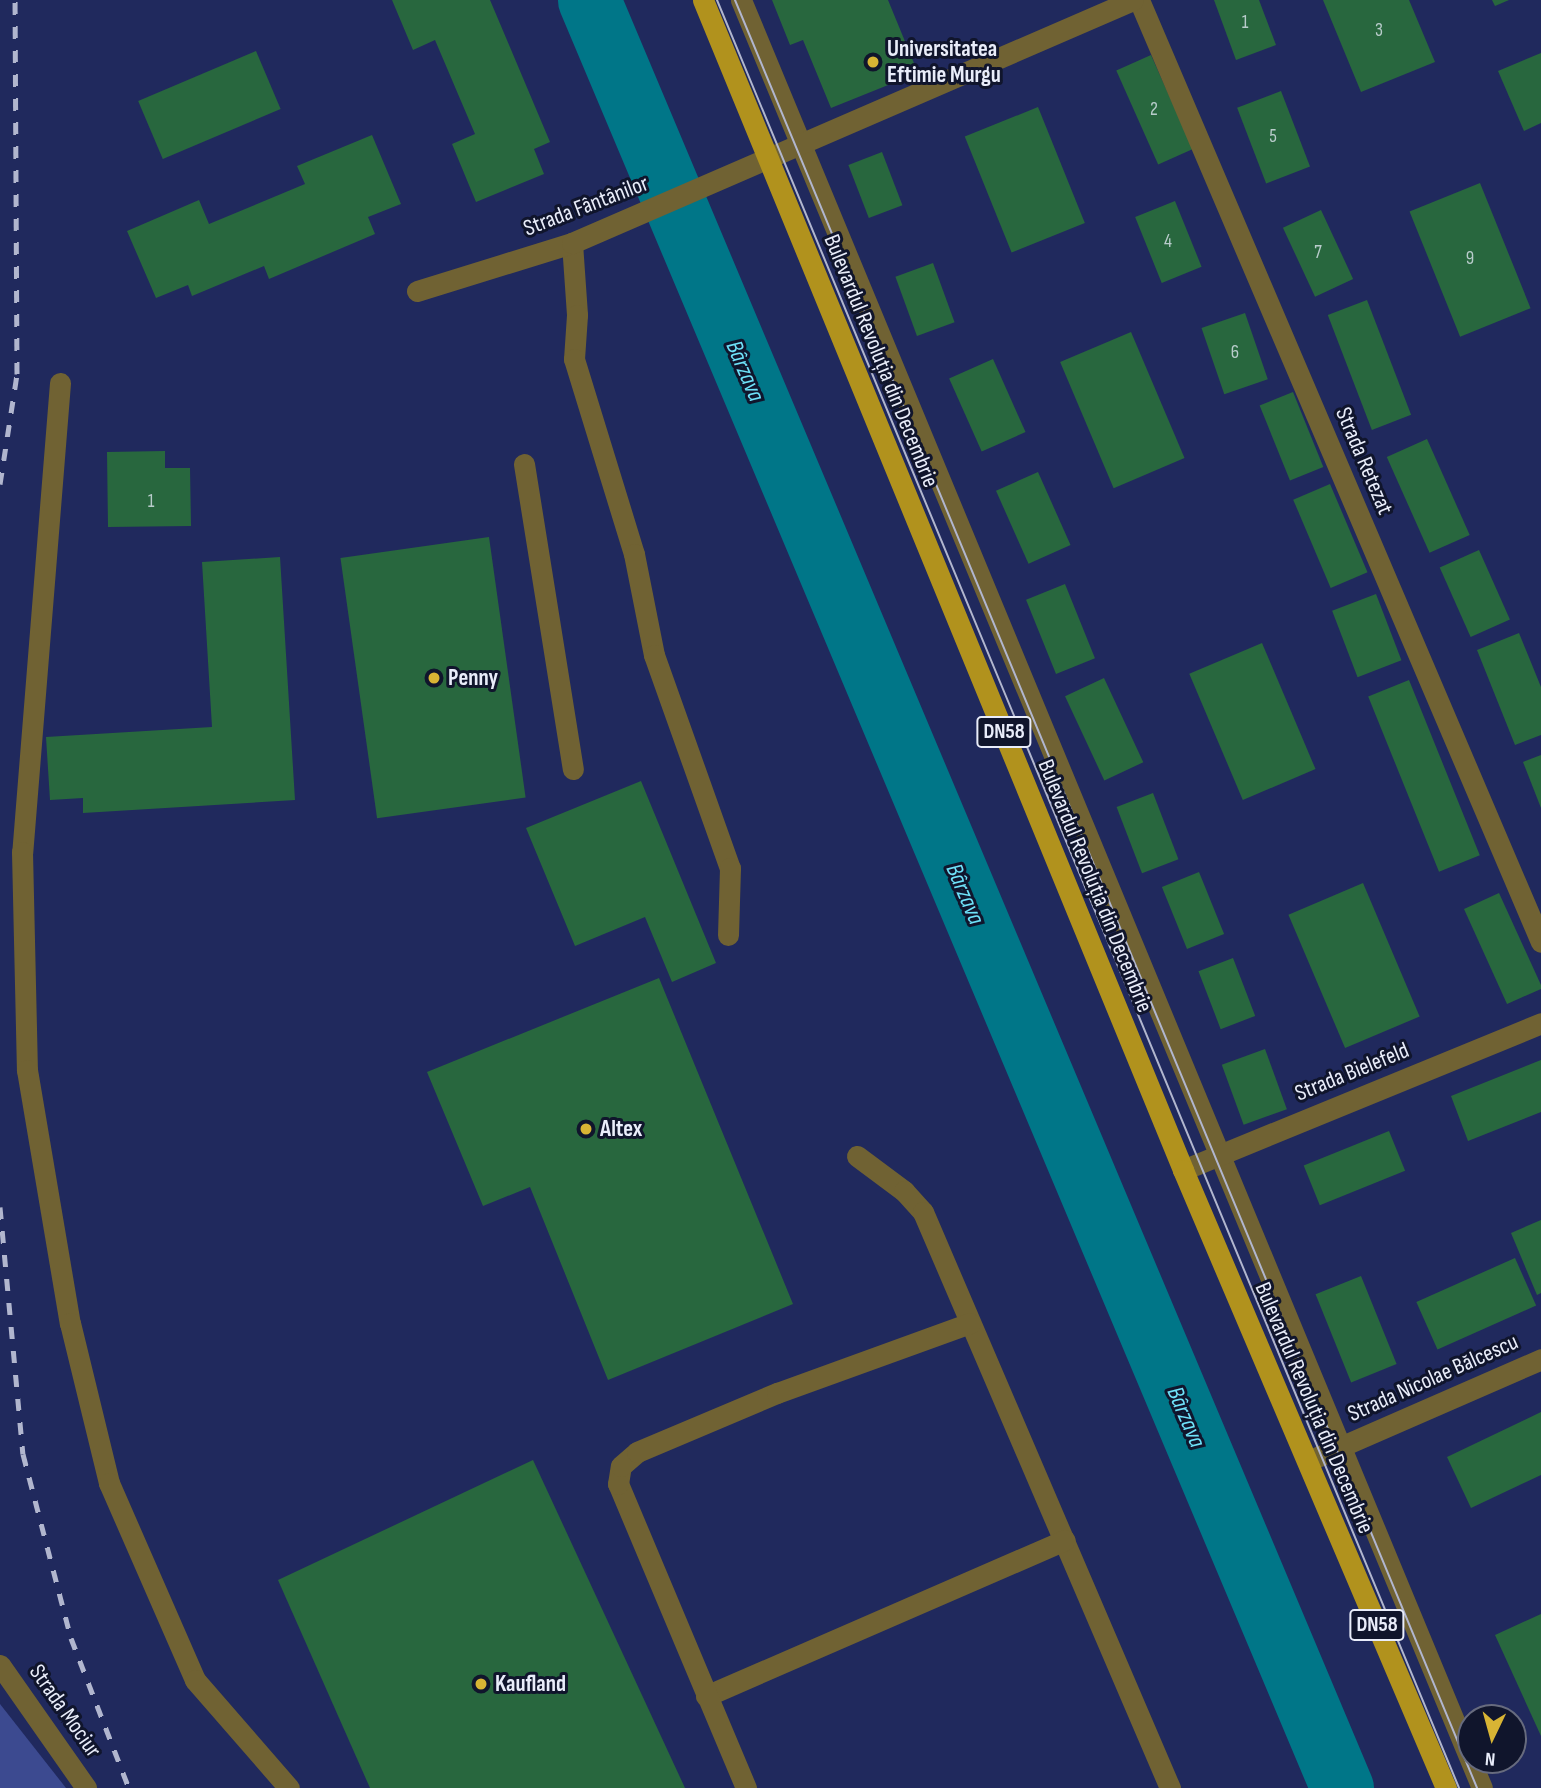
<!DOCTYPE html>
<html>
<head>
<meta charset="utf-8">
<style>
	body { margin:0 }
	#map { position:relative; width:1541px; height:1788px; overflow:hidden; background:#20295d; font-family:"Sofia Sans Condensed",sans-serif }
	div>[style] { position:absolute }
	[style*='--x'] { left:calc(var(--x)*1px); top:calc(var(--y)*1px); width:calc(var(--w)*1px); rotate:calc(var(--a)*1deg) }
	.green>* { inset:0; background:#3c4a90 }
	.river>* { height:63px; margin:-31.5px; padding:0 31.5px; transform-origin:31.5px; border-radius:31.5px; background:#007688 }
	.building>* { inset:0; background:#28673e; transform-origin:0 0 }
	.minor>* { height:21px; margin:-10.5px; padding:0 10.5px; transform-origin:10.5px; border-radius:10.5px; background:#706233 }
	.major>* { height:21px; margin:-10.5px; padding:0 10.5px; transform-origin:10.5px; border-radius:10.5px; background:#b1921d }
	.tram>* { height:2px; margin:-1px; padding:0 1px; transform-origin:1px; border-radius:1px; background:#b1b6ce }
	.rail>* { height:5px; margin-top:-2.5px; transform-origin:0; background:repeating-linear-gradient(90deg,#b1b6ce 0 12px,transparent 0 24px) }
	.dots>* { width:19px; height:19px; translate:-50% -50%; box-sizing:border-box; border:4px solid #10152c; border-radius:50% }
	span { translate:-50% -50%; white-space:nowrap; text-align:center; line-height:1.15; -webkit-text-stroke:6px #10152c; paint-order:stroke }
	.number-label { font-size:19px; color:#b9cccb }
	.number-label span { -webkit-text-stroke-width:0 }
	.shield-label span { padding:2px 5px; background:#10152c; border:2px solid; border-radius:5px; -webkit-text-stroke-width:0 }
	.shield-label { font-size:21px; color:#e9edfa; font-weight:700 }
	.poi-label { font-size:23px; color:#e9edfa; font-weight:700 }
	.left { translate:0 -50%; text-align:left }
	.street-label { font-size:23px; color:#e9edfa }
	.water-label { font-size:24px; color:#6fe3fa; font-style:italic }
	.north { position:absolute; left:1457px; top:1704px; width:70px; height:70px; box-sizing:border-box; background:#10152c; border:2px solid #676b7e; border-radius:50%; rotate:185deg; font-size:19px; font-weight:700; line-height:28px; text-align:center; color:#e9edfa }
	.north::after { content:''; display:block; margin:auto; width:24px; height:32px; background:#d8b434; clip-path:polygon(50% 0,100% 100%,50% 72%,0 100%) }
</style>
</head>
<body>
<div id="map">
	<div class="green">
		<div style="clip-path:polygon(0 1704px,66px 1788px,0 1788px)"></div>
	</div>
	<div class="river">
		<div style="--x:589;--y:0;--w:1940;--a:67.16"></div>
	</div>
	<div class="building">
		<div style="clip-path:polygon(392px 0,490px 0,550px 142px,534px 149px,544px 174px,476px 202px,452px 144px,475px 134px,435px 40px,413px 50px)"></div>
		<div style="clip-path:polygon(772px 0,888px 0,918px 73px,831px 108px,803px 40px,790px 45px)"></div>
		<div style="clip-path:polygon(1214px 0,1259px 0,1276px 45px,1236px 60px)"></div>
		<div style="clip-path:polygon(1323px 0,1409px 0,1435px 62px,1361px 92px)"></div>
		<div style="clip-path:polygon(1492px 0,1509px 0,1495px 6px)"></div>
		<div style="left:256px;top:51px;width:63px;height:128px;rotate:67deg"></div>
		<div style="clip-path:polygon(1541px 53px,1541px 123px,1524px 131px,1498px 71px)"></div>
		<div style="left:1151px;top:55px;width:103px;height:38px;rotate:66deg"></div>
		<div style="left:1281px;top:91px;width:81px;height:47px;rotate:69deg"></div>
		<div style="left:1038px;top:107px;width:125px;height:79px;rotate:68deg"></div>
		<div style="clip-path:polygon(372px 135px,401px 204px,368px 217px,375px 234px,269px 279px,264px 266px,192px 296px,188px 285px,156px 298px,127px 231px,199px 200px,209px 224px,305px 184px,297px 166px)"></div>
		<div style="left:882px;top:152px;width:57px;height:36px;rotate:69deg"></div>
		<div style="left:1480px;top:183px;width:135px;height:76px;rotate:68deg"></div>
		<div style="left:1175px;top:201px;width:71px;height:43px;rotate:68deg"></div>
		<div style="left:1321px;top:210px;width:76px;height:42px;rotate:65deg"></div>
		<div style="left:933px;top:263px;width:63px;height:40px;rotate:70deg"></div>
		<div style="left:1367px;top:300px;width:123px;height:42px;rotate:69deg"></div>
		<div style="left:1245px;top:313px;width:70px;height:46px;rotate:71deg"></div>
		<div style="left:1131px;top:332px;width:137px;height:77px;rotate:67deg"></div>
		<div style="left:993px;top:359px;width:80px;height:48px;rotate:66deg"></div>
		<div style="left:1293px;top:392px;width:81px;height:36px;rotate:68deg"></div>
		<div style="left:1427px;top:439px;width:105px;height:44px;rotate:66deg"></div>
		<div style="clip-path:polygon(165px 451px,165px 468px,190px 468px,191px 526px,108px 527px,107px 452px)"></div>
		<div style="left:1038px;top:472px;width:80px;height:46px;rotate:66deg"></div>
		<div style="left:1330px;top:484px;width:96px;height:40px;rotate:67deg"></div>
		<div style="left:489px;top:537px;width:263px;height:150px;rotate:82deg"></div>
		<div style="left:1479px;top:550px;width:76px;height:43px;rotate:66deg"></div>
		<div style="clip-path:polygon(280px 557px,295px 800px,83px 813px,83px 798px,50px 800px,46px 737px,212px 727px,202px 562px)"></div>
		<div style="left:1065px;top:584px;width:80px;height:42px;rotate:68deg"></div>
		<div style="left:1376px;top:594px;width:71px;height:47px;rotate:69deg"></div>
		<div style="clip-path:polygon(1519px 633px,1541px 687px,1541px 735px,1515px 745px,1477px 650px)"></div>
		<div style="left:1262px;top:643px;width:137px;height:79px;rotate:67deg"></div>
		<div style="left:1104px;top:678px;width:93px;height:43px;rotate:65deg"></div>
		<div style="left:1409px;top:680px;width:189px;height:44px;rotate:68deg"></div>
		<div style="clip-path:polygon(1541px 755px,1541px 808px,1523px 762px)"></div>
		<div style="clip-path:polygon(641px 781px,716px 963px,672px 982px,645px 917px,575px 946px,526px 828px)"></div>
		<div style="left:1153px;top:793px;width:71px;height:39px;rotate:69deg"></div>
		<div style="left:1199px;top:872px;width:67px;height:40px;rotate:68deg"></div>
		<div style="left:1363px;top:883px;width:145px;height:81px;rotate:67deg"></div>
		<div style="clip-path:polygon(1499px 893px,1541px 985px,1541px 989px,1507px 1004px,1464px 909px)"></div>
		<div style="left:1233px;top:958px;width:62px;height:37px;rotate:69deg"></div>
		<div style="clip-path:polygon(659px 978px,793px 1304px,608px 1380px,530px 1187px,483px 1206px,427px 1072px)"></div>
		<div style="left:1265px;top:1049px;width:64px;height:46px;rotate:70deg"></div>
		<div style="clip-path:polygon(1541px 1060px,1541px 1112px,1468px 1141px,1451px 1096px)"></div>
		<div style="left:1389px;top:1131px;width:43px;height:92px;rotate:68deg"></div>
		<div style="clip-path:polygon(1541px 1220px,1541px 1293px,1537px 1295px,1511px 1233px)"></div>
		<div style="left:1515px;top:1258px;width:52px;height:108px;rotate:66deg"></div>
		<div style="left:1361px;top:1276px;width:95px;height:49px;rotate:68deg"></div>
		<div style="clip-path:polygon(1541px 1412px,1541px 1475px,1471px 1508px,1447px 1457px)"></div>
		<div style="clip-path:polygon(533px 1460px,685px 1788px,370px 1788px,278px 1580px)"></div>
		<div style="clip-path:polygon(1541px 1614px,1541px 1736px,1495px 1635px)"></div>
	</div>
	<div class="minor">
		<div style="--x:741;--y:0;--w:1935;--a:67.49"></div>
		<div style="--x:1139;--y:0;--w:1024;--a:66.89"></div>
		<div style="--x:572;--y:243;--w:72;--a:86"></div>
		<div style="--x:577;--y:315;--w:44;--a:93.9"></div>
		<div style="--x:574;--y:359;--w:204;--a:72.9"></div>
		<div style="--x:634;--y:554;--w:103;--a:78.8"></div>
		<div style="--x:654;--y:655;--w:226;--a:70.4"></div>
		<div style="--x:730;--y:868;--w:67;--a:91.7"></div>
		<div style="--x:417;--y:291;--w:162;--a:-17.2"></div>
		<div style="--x:572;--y:243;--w:611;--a:-23.42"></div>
		<div style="--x:60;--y:383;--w:471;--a:94.6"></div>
		<div style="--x:22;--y:852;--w:218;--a:88.7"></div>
		<div style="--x:27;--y:1070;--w:257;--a:80.4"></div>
		<div style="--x:70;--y:1323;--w:165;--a:76.3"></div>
		<div style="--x:109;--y:1483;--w:215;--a:66.4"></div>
		<div style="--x:195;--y:1680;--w:143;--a:49"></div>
		<div style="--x:524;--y:464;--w:309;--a:80.9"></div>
		<div style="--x:857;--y:1156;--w:59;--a:36.7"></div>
		<div style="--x:904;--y:1191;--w:28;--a:48"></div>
		<div style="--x:923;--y:1212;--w:627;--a:66.79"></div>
		<div style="--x:1183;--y:1170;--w:387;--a:-22.3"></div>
		<div style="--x:1308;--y:1461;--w:254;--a:-23.6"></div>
		<div style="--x:0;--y:1665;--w:150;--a:55"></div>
		<div style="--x:706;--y:1696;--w:391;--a:-23.5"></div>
		<div style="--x:746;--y:1788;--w:330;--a:-112.8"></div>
		<div style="--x:618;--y:1484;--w:18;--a:-81"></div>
		<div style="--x:621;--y:1466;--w:21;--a:-41"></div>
		<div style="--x:637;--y:1452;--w:152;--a:-22.9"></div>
		<div style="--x:777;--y:1393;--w:205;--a:-19.9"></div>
	</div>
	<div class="major">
		<div style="--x:703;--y:0;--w:1265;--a:67.69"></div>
		<div style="--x:1183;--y:1170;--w:672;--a:66.95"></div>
	</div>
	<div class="tram">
		<div style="--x:717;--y:0;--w:1936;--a:67.46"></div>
		<div style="--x:735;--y:0;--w:1936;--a:67.46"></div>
	</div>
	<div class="rail">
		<div style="--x:0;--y:484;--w:111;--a:-81.2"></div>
		<div style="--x:17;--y:374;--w:374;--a:-90.3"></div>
		<div style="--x:0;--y:1207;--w:248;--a:84.7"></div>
		<div style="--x:23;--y:1454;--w:190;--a:75.4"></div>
		<div style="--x:71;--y:1638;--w:161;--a:68.9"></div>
	</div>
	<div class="dots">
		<div style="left:873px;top:62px;background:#d8b434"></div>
		<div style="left:434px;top:678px;background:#d8b434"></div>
		<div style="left:586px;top:1129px;background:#d8b434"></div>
		<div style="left:481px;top:1684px;background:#d8b434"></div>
	</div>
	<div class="number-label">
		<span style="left:1245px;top:23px">1</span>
		<span style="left:1379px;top:31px">3</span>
		<span style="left:1154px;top:110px">2</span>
		<span style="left:1273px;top:137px">5</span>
		<span style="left:1168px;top:242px">4</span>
		<span style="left:1318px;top:253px">7</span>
		<span style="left:1470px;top:259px">9</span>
		<span style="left:1235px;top:353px">6</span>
		<span style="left:151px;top:502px">1</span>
	</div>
	<div class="shield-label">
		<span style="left:1004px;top:732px">DN58</span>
		<span style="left:1377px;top:1625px">DN58</span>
	</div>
	<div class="poi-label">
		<span class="left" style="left:887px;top:62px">Universitatea<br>Eftimie Murgu</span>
		<span class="left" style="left:448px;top:678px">Penny</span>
		<span class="left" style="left:600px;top:1129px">Altex</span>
		<span class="left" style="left:495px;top:1684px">Kaufland</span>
	</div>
	<div class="street-label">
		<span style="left:586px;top:206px;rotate:-21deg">Strada Fântânilor</span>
		<span style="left:881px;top:361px;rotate:68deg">Bulevardul Revoluția din Decembrie</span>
		<span style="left:1364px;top:461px;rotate:67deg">Strada Retezat</span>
		<span style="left:1095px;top:886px;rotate:68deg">Bulevardul Revoluția din Decembrie</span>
		<span style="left:1352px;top:1072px;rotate:-22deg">Strada Bielefeld</span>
		<span style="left:1433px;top:1378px;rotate:-24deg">Strada Nicolae Bălcescu</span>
		<span style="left:1314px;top:1408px;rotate:67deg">Bulevardul Revoluția din Decembrie</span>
		<span style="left:65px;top:1711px;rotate:55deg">Strada Mociur</span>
	</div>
	<div class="water-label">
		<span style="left:745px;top:371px;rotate:67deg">Bârzava</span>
		<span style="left:965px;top:894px;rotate:67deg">Bârzava</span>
		<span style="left:1186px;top:1417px;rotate:67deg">Bârzava</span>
	</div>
	<div class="north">N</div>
</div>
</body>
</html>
